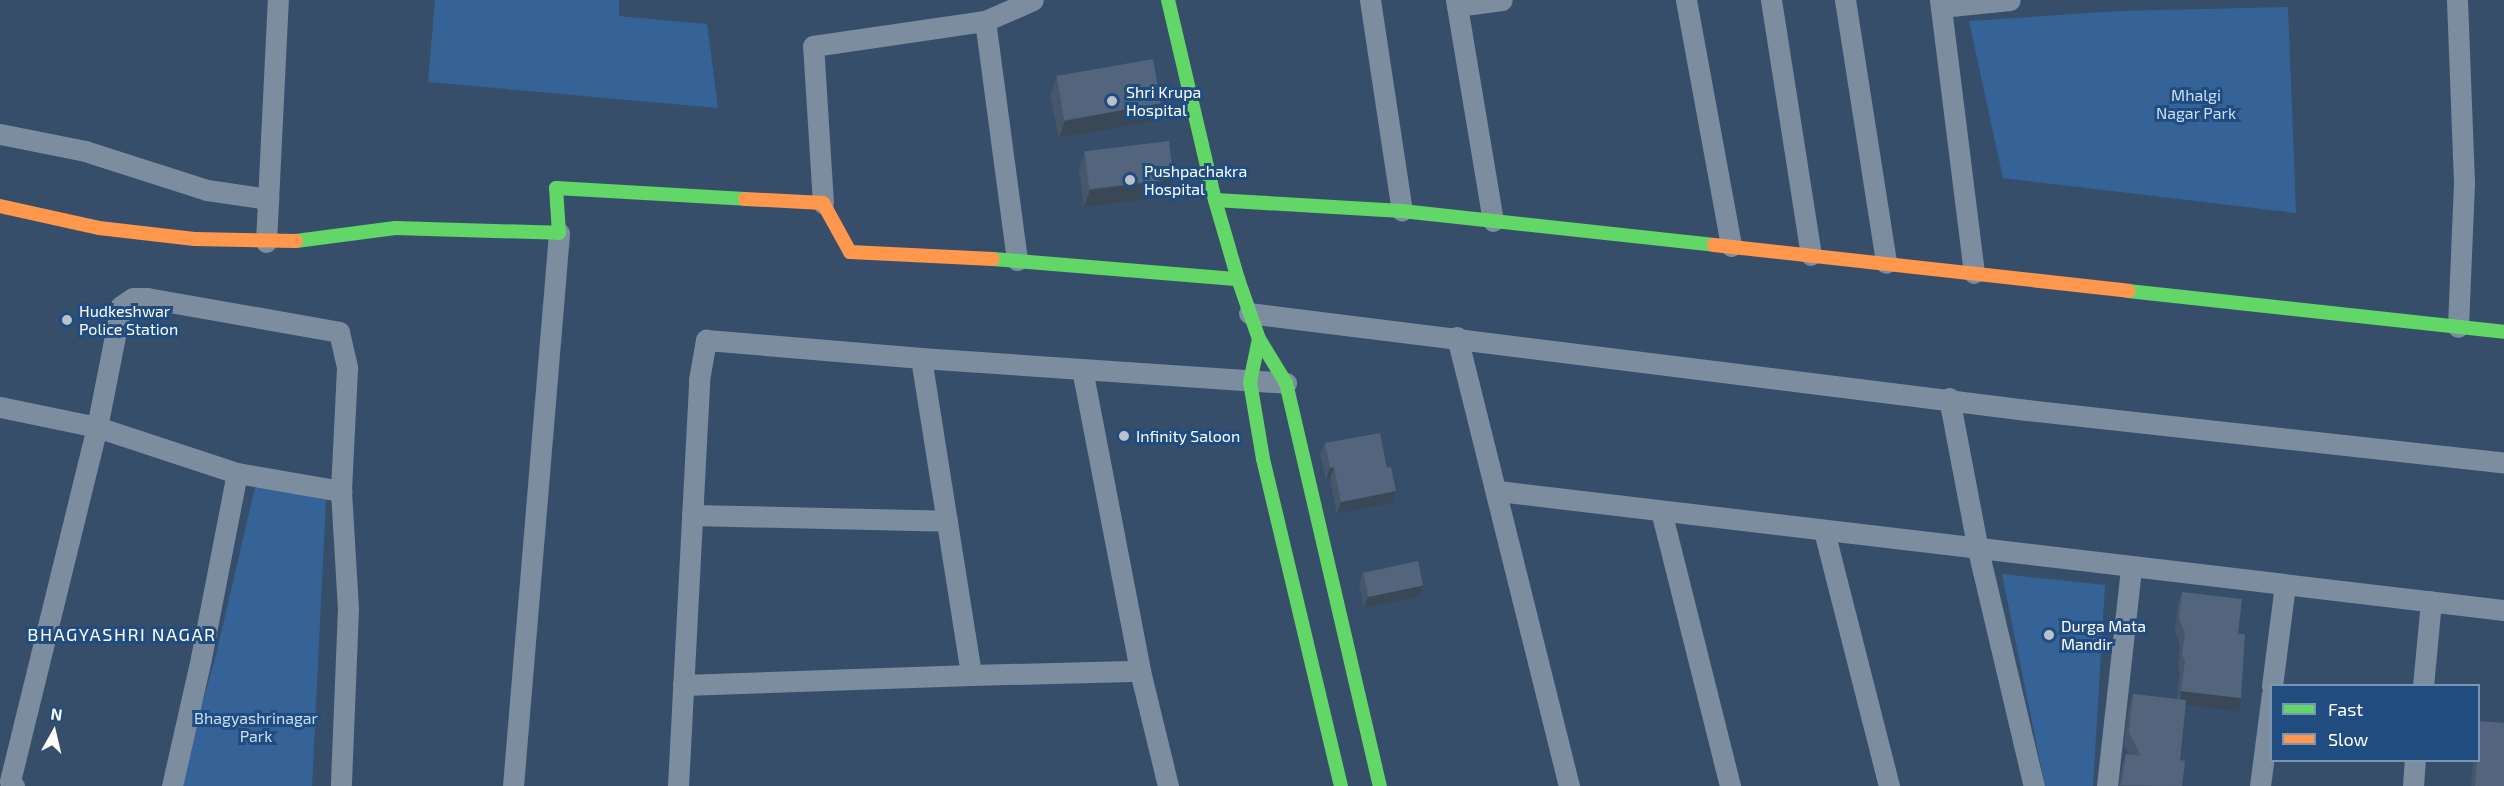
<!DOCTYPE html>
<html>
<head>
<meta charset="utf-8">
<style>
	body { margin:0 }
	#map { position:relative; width:2504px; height:786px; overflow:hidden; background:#374e6a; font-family:"Exo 2",sans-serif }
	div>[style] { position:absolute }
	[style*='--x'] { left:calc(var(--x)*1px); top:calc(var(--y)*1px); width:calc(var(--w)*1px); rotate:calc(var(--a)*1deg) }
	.green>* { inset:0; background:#356397 }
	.street>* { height:21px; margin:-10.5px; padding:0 10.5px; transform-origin:10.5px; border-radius:10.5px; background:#7d8da0 }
	.fast>* { height:14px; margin:-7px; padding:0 7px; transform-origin:7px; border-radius:7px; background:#63d668 }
	.slow>* { height:14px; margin:-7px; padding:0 7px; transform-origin:7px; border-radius:7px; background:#ff974d }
	.wall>* { inset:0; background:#47576b }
	.shaded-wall>* { inset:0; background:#394757; transform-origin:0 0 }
	.building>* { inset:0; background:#52657c; transform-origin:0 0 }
	.dots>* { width:16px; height:16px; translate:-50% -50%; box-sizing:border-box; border:3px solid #214c80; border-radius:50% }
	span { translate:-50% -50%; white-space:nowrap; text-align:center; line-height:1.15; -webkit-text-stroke:6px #214c80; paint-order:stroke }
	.poi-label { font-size:16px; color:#fff }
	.left { translate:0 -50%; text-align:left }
	.park-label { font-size:16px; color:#cbdff6 }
	.neighbourhood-label { font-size:18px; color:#fff; letter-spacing:1.5px }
	.legend { position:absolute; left:2270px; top:684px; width:210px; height:78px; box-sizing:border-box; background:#214c80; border:2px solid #7a94b3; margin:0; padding:8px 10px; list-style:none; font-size:18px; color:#fff }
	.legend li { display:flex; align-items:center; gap:12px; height:30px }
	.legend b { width:30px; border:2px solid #7a94b3 }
	.north { position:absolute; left:24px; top:702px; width:60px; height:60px; -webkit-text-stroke:4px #214c80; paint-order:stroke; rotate:8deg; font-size:16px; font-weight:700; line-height:24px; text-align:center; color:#fff }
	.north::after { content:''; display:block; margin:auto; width:21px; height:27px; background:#fff; clip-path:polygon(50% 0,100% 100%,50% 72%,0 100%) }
</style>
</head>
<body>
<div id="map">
	<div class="green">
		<div style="clip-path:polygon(435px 0,619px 0,619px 16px,707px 24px,718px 108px,428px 82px)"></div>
		<div style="clip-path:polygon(2288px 7px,2296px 213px,2003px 178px,1969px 21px,2119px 11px)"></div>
		<div style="clip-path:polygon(256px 483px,326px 500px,312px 786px,178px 786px,215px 659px)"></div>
		<div style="clip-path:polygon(2002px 574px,2105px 585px,2093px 786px,2045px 786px)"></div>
	</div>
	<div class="street">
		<div style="--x:1370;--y:0;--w:213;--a:81.4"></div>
		<div style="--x:1456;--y:0;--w:224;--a:80.5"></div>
		<div style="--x:1686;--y:0;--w:250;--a:79.6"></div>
		<div style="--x:1771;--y:0;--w:258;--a:81.1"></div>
		<div style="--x:1845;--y:0;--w:266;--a:81.1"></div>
		<div style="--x:1940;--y:0;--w:275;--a:82.9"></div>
		<div style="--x:2457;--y:0;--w:183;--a:87.8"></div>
		<div style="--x:2464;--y:183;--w:144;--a:92.4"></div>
		<div style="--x:1457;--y:6;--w:45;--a:-7.6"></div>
		<div style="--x:1941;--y:7;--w:69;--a:-5.8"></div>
		<div style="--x:0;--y:134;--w:87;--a:11.3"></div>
		<div style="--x:85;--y:151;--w:128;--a:17.7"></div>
		<div style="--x:207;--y:190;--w:62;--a:8.4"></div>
		<div style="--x:823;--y:203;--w:157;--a:-93.6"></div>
		<div style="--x:813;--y:46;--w:174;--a:-8.3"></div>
		<div style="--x:266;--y:242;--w:242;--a:-87.2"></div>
		<div style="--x:1017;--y:260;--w:241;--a:-97.6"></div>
		<div style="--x:985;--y:21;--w:52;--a:-23.6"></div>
		<div style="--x:1249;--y:313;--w:784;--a:7.11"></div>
		<div style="--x:2027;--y:410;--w:480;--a:6.3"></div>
		<div style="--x:1457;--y:337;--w:463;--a:76"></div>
		<div style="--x:921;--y:358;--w:321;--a:81"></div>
		<div style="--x:971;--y:675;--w:169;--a:-1.4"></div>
		<div style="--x:1140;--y:671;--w:118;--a:76.3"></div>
		<div style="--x:1082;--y:369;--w:308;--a:79.1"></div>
		<div style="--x:1949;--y:398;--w:155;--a:79.2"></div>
		<div style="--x:1978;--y:550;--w:243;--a:76.7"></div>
		<div style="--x:0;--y:407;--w:99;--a:11.7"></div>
		<div style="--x:97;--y:427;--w:147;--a:18.2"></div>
		<div style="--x:237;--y:473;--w:106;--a:9.8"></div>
		<div style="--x:341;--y:491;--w:117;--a:86.6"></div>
		<div style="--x:348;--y:608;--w:178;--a:92.3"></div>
		<div style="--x:1498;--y:491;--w:1013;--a:6.75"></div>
		<div style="--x:1661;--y:511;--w:284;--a:75.9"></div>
		<div style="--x:692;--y:515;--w:255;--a:1.3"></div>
		<div style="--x:1824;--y:531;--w:263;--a:75.7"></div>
		<div style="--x:683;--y:685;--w:288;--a:-2"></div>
		<div style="--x:2272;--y:686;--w:102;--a:-82.7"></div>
		<div style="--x:2423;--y:686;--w:85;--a:-84.6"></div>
		<div style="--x:14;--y:786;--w:6;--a:-129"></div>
		<div style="--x:10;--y:781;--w:365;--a:-76.2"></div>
		<div style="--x:97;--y:427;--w:123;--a:-78.8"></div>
		<div style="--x:121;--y:306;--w:14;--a:-34"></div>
		<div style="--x:133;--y:298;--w:14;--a:0"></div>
		<div style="--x:147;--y:298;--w:195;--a:10"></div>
		<div style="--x:339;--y:332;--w:37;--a:77"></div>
		<div style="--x:347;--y:368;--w:123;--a:92.8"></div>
		<div style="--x:172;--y:786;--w:131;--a:-77.2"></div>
		<div style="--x:201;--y:658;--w:188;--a:-79"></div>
		<div style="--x:513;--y:786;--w:555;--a:-85.24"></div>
		<div style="--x:678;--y:786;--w:407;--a:-87"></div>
		<div style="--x:699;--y:380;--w:41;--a:-80.1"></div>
		<div style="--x:706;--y:340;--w:216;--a:4.8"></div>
		<div style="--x:921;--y:358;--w:366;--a:3.9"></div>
		<div style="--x:2107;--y:786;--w:220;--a:-83.7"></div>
		<div style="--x:2260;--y:786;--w:93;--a:-82.6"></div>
		<div style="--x:2413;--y:786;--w:26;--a:-86"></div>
	</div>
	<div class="fast">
		<div style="--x:1168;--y:0;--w:205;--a:76.8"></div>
		<div style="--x:1215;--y:200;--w:82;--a:73.8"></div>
		<div style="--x:1238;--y:279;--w:64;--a:70.7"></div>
		<div style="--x:1259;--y:339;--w:52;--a:58.5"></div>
		<div style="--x:1286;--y:383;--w:414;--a:76.9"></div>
		<div style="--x:1215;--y:200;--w:187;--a:3.4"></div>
		<div style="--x:1402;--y:211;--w:314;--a:6.2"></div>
		<div style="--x:296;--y:241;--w:100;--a:-7.5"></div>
		<div style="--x:395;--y:228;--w:164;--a:1.7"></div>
		<div style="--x:559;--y:233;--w:45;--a:-93.8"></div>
		<div style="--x:556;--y:188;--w:189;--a:3.3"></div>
		<div style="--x:993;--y:259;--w:246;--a:4.7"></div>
		<div style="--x:2128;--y:291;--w:378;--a:6.2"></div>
		<div style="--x:1259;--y:339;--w:44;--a:101.8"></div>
		<div style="--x:1250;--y:382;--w:78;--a:80.4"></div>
		<div style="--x:1263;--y:459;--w:336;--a:76.6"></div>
	</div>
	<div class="slow">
		<div style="--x:745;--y:199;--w:78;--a:2.9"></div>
		<div style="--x:823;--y:203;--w:56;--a:61.1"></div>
		<div style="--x:850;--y:252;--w:143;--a:2.8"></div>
		<div style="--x:0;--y:206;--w:101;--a:12.5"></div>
		<div style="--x:99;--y:228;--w:96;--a:6.6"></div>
		<div style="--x:194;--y:239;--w:102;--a:1.1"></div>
		<div style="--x:1714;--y:245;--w:417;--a:6.3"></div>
	</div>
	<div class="wall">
		<div style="clip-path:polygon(1057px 77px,1161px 103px,1155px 121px,1059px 138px,1050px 95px)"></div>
		<div style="clip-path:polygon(1085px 151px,1174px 179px,1167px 197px,1084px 207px,1079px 169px)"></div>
		<div style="clip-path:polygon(1325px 443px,1396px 491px,1392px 503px,1337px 514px,1330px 479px,1326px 480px,1320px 455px)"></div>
		<div style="clip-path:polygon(1363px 572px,1419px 597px,1364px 608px,1359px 584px)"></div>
		<div style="clip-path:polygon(2182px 592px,2238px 634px,2237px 710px,2186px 704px,2180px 760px,2182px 786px,2119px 786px,2122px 766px,2126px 754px,2130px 755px,2124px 744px,2129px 706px,2133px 694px,2177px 699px,2180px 673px,2178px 667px,2180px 645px,2175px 631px,2178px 604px)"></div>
		<div style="clip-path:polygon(2479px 721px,2504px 786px,2471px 786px,2473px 760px,2478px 760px,2478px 724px)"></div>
	</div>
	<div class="shaded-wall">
		<div style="clip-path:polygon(1161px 103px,1155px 121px,1059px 138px,1065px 121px)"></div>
		<div style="clip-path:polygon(1174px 179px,1167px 197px,1084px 207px,1090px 190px)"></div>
		<div style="clip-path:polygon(1334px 467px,1330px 479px,1326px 480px,1330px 468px)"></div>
		<div style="clip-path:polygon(1396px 491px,1392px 503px,1337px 514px,1341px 502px)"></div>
		<div style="clip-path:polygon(1423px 585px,1419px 597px,1364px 608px,1368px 596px)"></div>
		<div style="left:2181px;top:691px;width:60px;height:13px;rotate:7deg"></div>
	</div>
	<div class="building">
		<div style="left:1153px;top:59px;width:45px;height:98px;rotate:80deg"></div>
		<div style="left:1169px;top:141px;width:38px;height:85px;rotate:83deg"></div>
		<div style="clip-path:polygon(1380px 433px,1387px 468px,1391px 467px,1396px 491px,1341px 502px,1334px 467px,1330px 468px,1325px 443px)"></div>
		<div style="left:1418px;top:561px;width:25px;height:56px;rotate:78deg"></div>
		<div style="clip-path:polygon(2182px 592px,2242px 599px,2238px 634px,2245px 634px,2241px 698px,2181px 691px,2185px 661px,2182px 655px,2185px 633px,2179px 619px)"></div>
		<div style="clip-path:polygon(2133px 694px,2186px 700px,2180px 760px,2185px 761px,2182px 786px,2121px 785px,2126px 754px,2141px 756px,2129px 732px)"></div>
		<div style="clip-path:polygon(2479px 721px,2504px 723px,2504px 786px,2475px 786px,2477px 760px,2478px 760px)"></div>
	</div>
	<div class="dots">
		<div style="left:1112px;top:101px;background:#b9c1cb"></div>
		<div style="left:1130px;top:180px;background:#b9c1cb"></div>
		<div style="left:67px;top:320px;background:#b9c1cb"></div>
		<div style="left:1124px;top:436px;background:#b9c1cb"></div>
		<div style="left:2049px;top:635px;background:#b9c1cb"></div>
	</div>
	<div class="poi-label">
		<span class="left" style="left:1126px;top:101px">Shri Krupa<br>Hospital</span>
		<span class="left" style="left:1144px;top:180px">Pushpachakra<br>Hospital</span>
		<span class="left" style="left:79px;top:320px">Hudkeshwar<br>Police Station</span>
		<span class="left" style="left:1136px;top:436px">Infinity Saloon</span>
		<span class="left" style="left:2061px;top:635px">Durga Mata<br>Mandir</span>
	</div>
	<div class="park-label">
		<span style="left:2196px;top:104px">Mhalgi<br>Nagar Park</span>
		<span style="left:256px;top:727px">Bhagyashrinagar<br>Park</span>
	</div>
	<div class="neighbourhood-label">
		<span style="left:122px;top:634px">BHAGYASHRI NAGAR</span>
	</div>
	<ul class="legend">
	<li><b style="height:8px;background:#63d668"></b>Fast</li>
	<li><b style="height:8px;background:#ff974d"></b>Slow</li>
	</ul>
	<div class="north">N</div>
</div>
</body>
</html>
